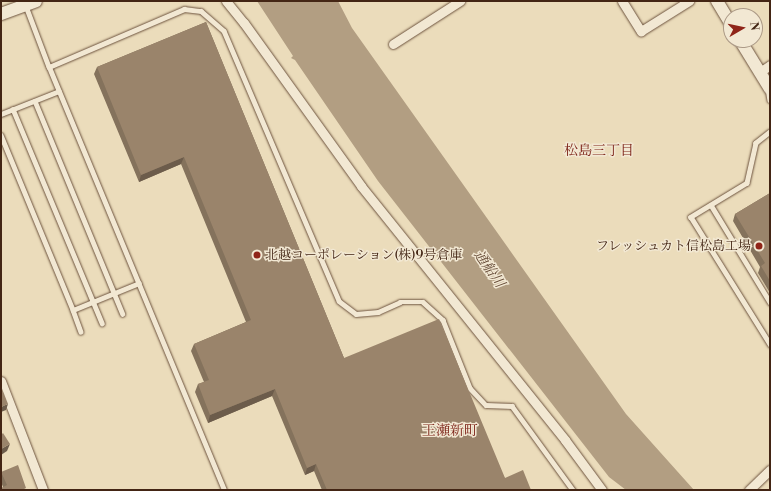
<!DOCTYPE html>
<html>
<head>
<meta charset="utf-8">
<style>
	body { margin:0 }
	#map { position:relative; width:771px; height:491px; overflow:hidden; background:#ebdcbb; font-family:"Libre Bodoni","Noto Serif JP",serif }
	div>[style] { position:absolute }
	[style*='--x'] { left:calc(var(--x)*1px); top:calc(var(--y)*1px); width:calc(var(--w)*1px); rotate:calc(var(--a)*1deg) }
	.water>* { inset:0; background:#b29e82 }
	.roads { filter:drop-shadow(0 0 1px #6d533e) drop-shadow(0 0 1px #6d533e) }
	.lane>* { height:4.5px; margin:-2.25px; padding:0 2.25px; transform-origin:2.25px; border-radius:2.25px; background:#f2e8d3 }
	.street>* { height:9px; margin:-4.5px; padding:0 4.5px; transform-origin:4.5px; border-radius:4.5px; background:#f2e8d3 }
	.secondary>* { height:12px; margin:-6px; padding:0 6px; transform-origin:6px; border-radius:6px; background:#f2e8d3 }
	.wall>* { inset:0; background:#84725c }
	.shaded-wall>* { inset:0; background:#6c5c4b }
	.building>* { inset:0; background:#9a846b }
	.dots>* { width:11px; height:11px; translate:-50% -50%; box-sizing:border-box; border:2px solid #f2e8d3; border-radius:50% }
	span { translate:-50% -50%; white-space:nowrap; text-align:center; line-height:1.15; -webkit-text-stroke:3px #f2e8d3; paint-order:stroke }
	.poi-label { font-size:13px; color:#432514 }
	.right { translate:-100% -50%; text-align:right }
	.left { translate:0 -50%; text-align:left }
	.neighbourhood-label { font-size:14px; color:#7a1f14 }
	.water-label { font-size:14px; color:#644935; font-style:italic }
	.frame { position:absolute; inset:0; border:2px solid #432514; pointer-events:none }
	.north { position:absolute; left:723px; top:8px; width:40px; height:40px; box-sizing:border-box; background:#f2e8d3; border:1px solid #ac9a87; border-radius:50%; rotate:81deg; font-size:11px; font-weight:700; line-height:16px; text-align:center; color:#432514 }
	.north::after { content:''; display:block; margin:auto; width:14px; height:18px; background:#8f2418; clip-path:polygon(50% 0,100% 100%,50% 72%,0 100%) }
</style>
</head>
<body>
<div id="map">
	<div class="water">
		<div style="clip-path:polygon(257px 1px,338px 1px,352px 28px,626px 414px,694px 490px,626px 490px,609px 477px,378px 181px,295px 60px,291px 58px,293px 56px)"></div>
	</div>
	<div class="roads">
		<div class="lane">
			<div style="--x:26;--y:6;--w:65;--a:69.3"></div>
			<div style="--x:768;--y:88;--w:12;--a:81"></div>
			<div style="--x:35;--y:101;--w:230;--a:67.6"></div>
			<div style="--x:13;--y:109;--w:232;--a:67.4"></div>
			<div style="--x:1;--y:114;--w:62;--a:-21.6"></div>
			<div style="--x:770;--y:132;--w:18;--a:142"></div>
			<div style="--x:756;--y:143;--w:41;--a:102.7"></div>
			<div style="--x:747;--y:183;--w:66;--a:148.7"></div>
			<div style="--x:691;--y:217;--w:150;--a:58.1"></div>
			<div style="--x:1;--y:135;--w:189;--a:67.6"></div>
			<div style="--x:73;--y:310;--w:71;--a:-22.2"></div>
			<div style="--x:711;--y:205;--w:114;--a:58.7"></div>
			<div style="--x:73;--y:310;--w:23;--a:70"></div>
			<div style="--x:224;--y:490;--w:458;--a:-112.5"></div>
			<div style="--x:49;--y:67;--w:147;--a:-23.2"></div>
			<div style="--x:184;--y:9;--w:17;--a:7"></div>
			<div style="--x:201;--y:11;--w:30;--a:41"></div>
			<div style="--x:224;--y:31;--w:293;--a:66.9"></div>
			<div style="--x:339;--y:301;--w:21;--a:37"></div>
			<div style="--x:356;--y:314;--w:22;--a:-5"></div>
			<div style="--x:378;--y:312;--w:24;--a:-24"></div>
			<div style="--x:400;--y:302;--w:23;--a:0"></div>
			<div style="--x:423;--y:302;--w:27;--a:42"></div>
			<div style="--x:443;--y:320;--w:73;--a:68.3"></div>
			<div style="--x:470;--y:388;--w:23;--a:47"></div>
			<div style="--x:486;--y:405;--w:26;--a:2"></div>
			<div style="--x:512;--y:406;--w:104;--a:54"></div>
		</div>
		<div class="street">
			<div style="--x:226;--y:1;--w:28;--a:51"></div>
			<div style="--x:244;--y:23;--w:201;--a:54.3"></div>
			<div style="--x:361;--y:186;--w:326;--a:51.2"></div>
			<div style="--x:565;--y:440;--w:62;--a:53.5"></div>
			<div style="--x:622;--y:1;--w:36;--a:58"></div>
			<div style="--x:641;--y:31;--w:57;--a:-32"></div>
			<div style="--x:393;--y:44;--w:80;--a:-32.7"></div>
			<div style="--x:760;--y:72;--w:12;--a:-35"></div>
			<div style="--x:1;--y:381;--w:117;--a:68.9"></div>
			<div style="--x:749;--y:490;--w:29;--a:-44"></div>
		</div>
		<div class="secondary">
			<div style="--x:717;--y:1;--w:27;--a:59"></div>
			<div style="--x:1;--y:14;--w:37;--a:-20"></div>
			<div style="--x:740;--y:40;--w:57;--a:58.5"></div>
		</div>
	</div>
	<div class="wall">
		<div style="clip-path:polygon(206px 22px,344px 358px,505px 478px,531px 490px,322px 490px,314px 471px,305px 475px,272px 396px,208px 423px,195px 392px,198px 384px,204px 382px,191px 351px,194px 344px,246px 322px,181px 164px,139px 182px,94px 74px,97px 67px)"></div>
		<div style="clip-path:polygon(770px 193px,770px 293px,758px 273px,760px 267px,733px 221px,735px 214px)"></div>
		<div style="clip-path:polygon(1px 472px,26px 490px,3px 487px,1px 482px)"></div>
	</div>
	<div class="shaded-wall">
		<div style="clip-path:polygon(184px 157px,181px 164px,139px 182px,141px 175px)"></div>
		<div style="clip-path:polygon(275px 389px,272px 396px,208px 423px,210px 415px)"></div>
		<div style="clip-path:polygon(8px 404px,6px 410px,1px 412px,1px 407px)"></div>
		<div style="clip-path:polygon(10px 444px,7px 451px,1px 455px,1px 449px)"></div>
		<div style="clip-path:polygon(316px 464px,314px 471px,305px 475px,307px 468px)"></div>
	</div>
	<div class="building">
		<div style="clip-path:polygon(206px 22px,344px 358px,439px 319px,505px 478px,523px 470px,531px 490px,327px 490px,316px 464px,307px 468px,275px 389px,210px 415px,198px 384px,209px 380px,194px 344px,251px 320px,184px 157px,141px 175px,97px 67px)"></div>
		<div style="clip-path:polygon(770px 193px,770px 281px,761px 266px,765px 263px,735px 214px)"></div>
		<div style="clip-path:polygon(1px 386px,8px 404px,1px 407px)"></div>
		<div style="clip-path:polygon(3px 433px,10px 444px,1px 449px,1px 435px)"></div>
		<div style="clip-path:polygon(18px 465px,26px 488px,22px 490px,1px 490px,1px 488px,7px 485px,1px 472px)"></div>
	</div>
	<div class="dots">
		<div style="left:759px;top:246px;background:#8f2418"></div>
		<div style="left:257px;top:255px;background:#8f2418"></div>
	</div>
	<div class="poi-label">
		<span class="right" style="left:751px;top:246px">フレッシュカト信松島工場</span>
		<span class="left" style="left:265px;top:255px">北越コーポレーション(株)9号倉庫</span>
	</div>
	<div class="neighbourhood-label">
		<span style="left:599px;top:151px">松島三丁目</span>
		<span style="left:450px;top:431px">王瀬新町</span>
	</div>
	<div class="water-label">
		<span style="left:489px;top:269px;rotate:55deg">通船川</span>
	</div>
	<div class="frame"></div>
	<div class="north">N</div>
</div>
</body>
</html>
